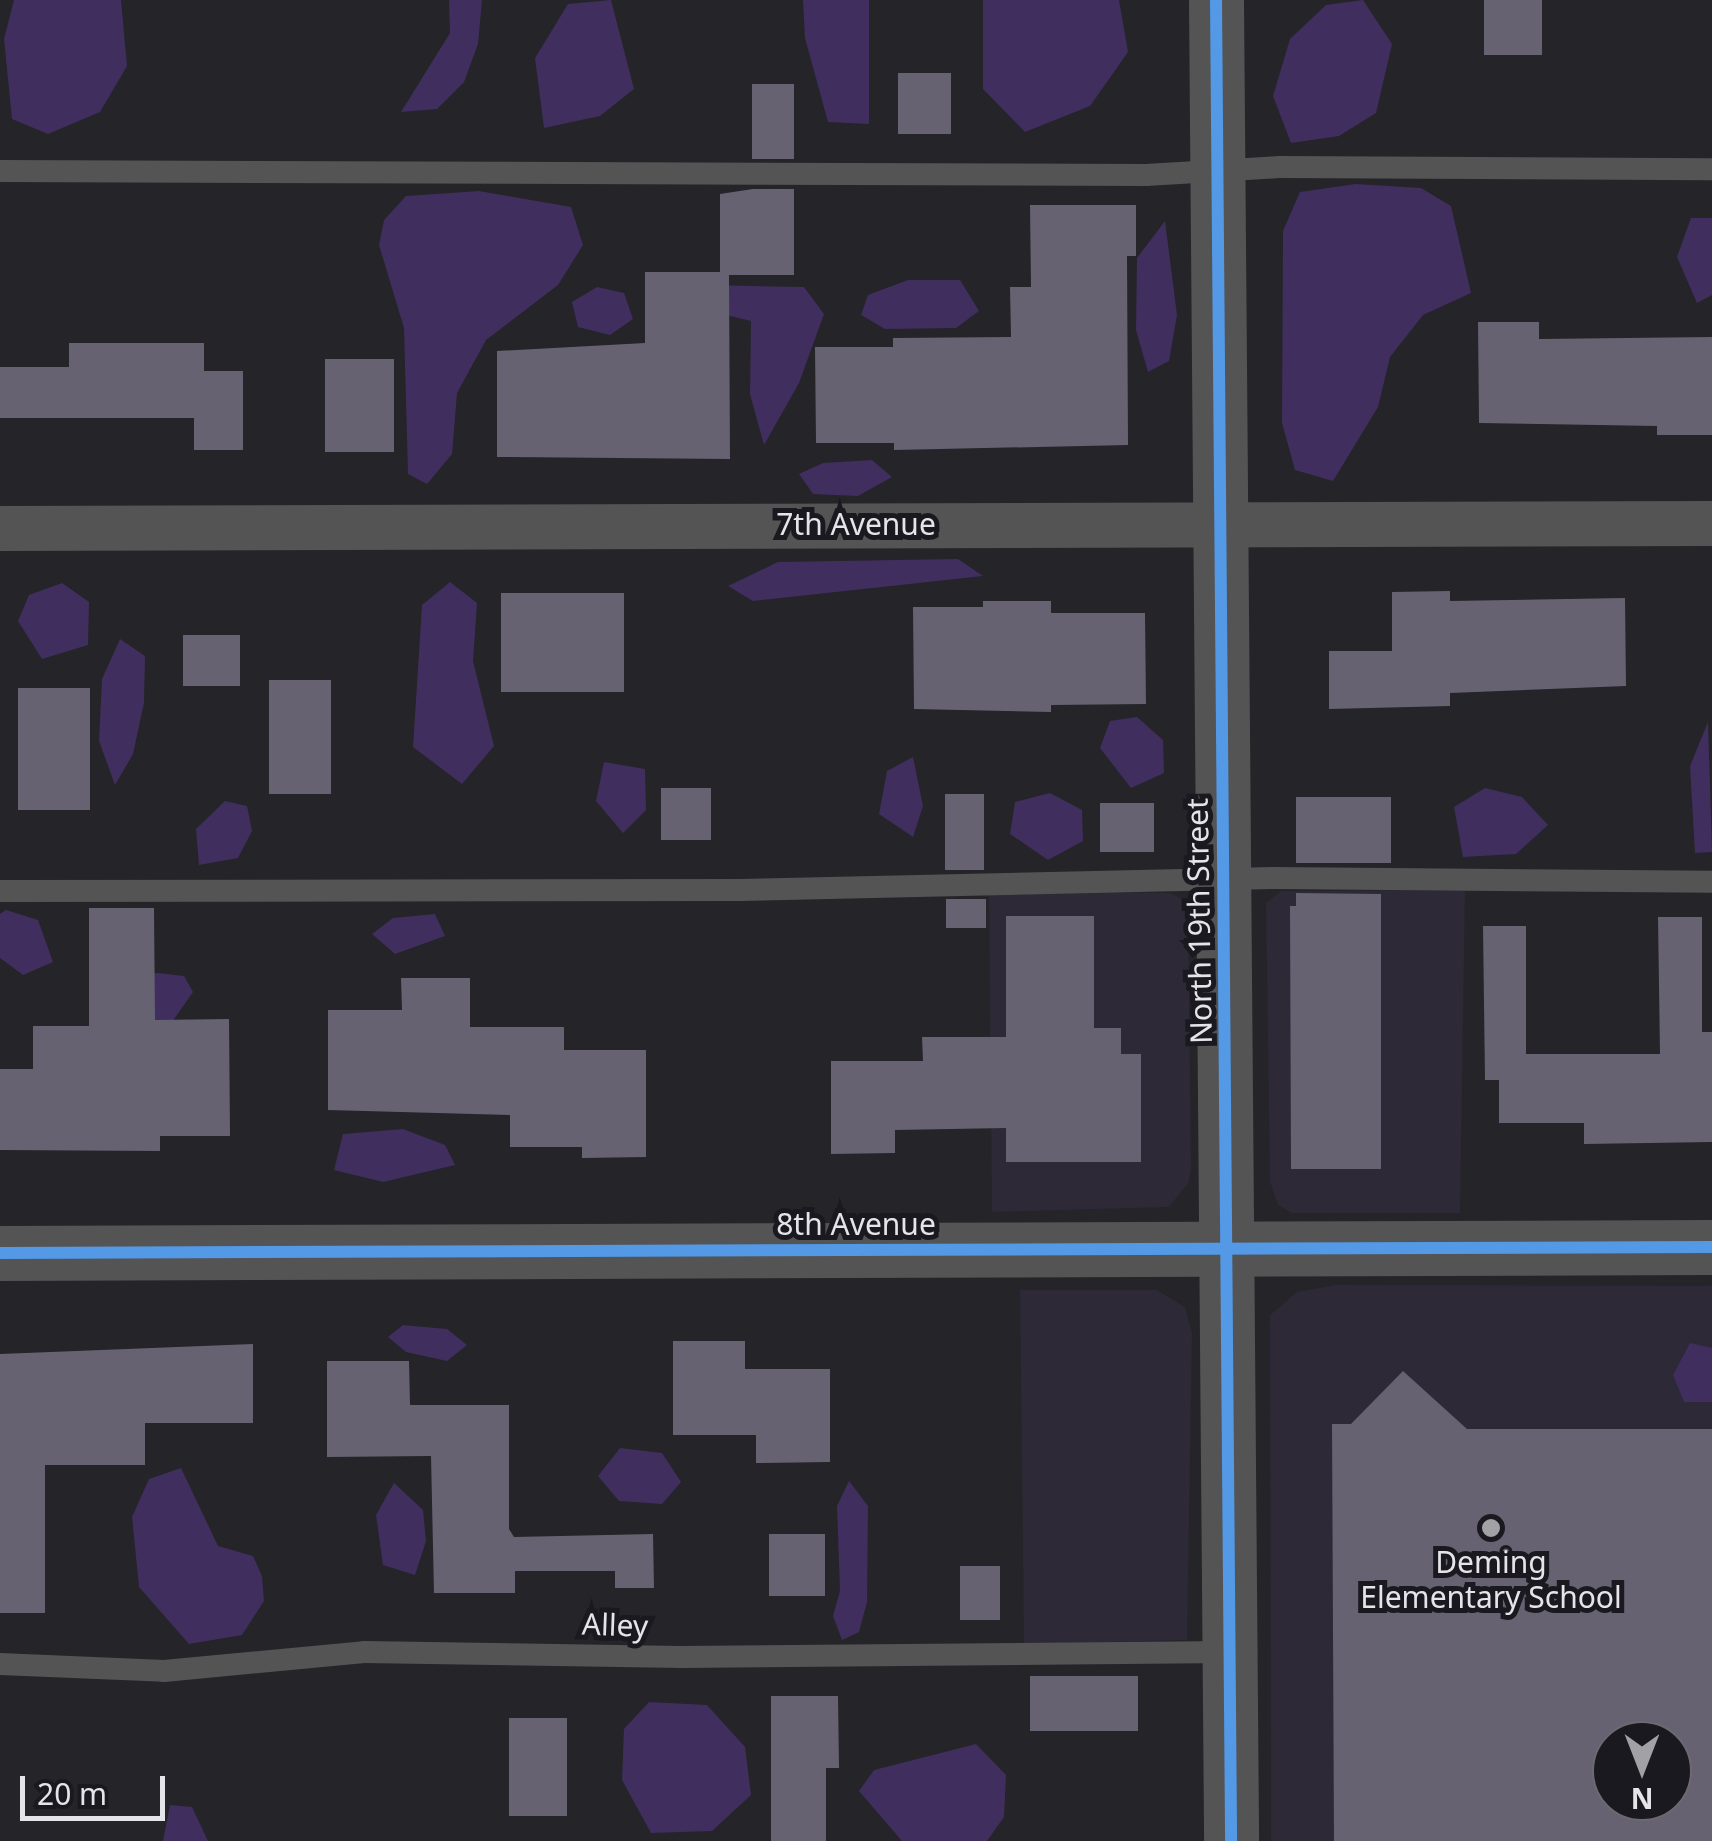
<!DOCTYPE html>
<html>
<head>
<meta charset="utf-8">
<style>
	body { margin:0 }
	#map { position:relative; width:1712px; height:1841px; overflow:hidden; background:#252428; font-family:"Noto Sans",sans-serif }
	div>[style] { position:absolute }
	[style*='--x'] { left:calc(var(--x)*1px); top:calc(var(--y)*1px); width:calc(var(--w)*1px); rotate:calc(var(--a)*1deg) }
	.built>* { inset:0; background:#2d2936 }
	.green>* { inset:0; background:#402e5f }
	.building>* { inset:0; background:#676272; transform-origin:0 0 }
	.service>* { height:22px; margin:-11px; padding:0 11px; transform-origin:11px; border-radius:11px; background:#545455 }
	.minor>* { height:45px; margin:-22.5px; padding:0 22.5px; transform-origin:22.5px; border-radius:22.5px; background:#545455 }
	.tertiary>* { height:55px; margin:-27.5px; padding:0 27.5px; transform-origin:27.5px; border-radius:27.5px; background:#545455 }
	.cycleway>* { height:12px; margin:-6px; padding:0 6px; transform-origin:6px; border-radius:6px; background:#5399e6 }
	.dots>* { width:28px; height:28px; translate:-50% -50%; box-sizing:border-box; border:5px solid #1b1920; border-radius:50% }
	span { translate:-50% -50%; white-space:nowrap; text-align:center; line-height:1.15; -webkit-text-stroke:10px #1b1920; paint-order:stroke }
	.street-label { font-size:30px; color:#e5e4e9 }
	.poi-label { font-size:30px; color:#e5e4e9 }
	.north { position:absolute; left:1592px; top:1721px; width:100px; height:100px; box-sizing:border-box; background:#1b1920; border:2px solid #6c6a70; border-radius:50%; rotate:180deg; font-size:28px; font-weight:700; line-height:40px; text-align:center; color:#e5e4e9 }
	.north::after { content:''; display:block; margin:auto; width:35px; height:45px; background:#a2a1a5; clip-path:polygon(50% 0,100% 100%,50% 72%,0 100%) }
	.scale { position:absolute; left:20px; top:1776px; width:145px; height:45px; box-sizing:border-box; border:5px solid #e5e4e9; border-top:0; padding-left:12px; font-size:30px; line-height:35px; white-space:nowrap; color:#e5e4e9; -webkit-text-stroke:8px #1b1920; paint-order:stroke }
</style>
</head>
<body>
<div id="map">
	<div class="built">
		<div style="clip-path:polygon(1465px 890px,1460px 1213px,1292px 1213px,1278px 1205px,1270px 1182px,1266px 903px,1281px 891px)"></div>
		<div style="clip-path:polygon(989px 891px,1170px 893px,1188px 902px,1191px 1165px,1189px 1182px,1169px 1207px,992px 1212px)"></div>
		<div style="clip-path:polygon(evenodd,1335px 1285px,1712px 1286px,1712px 1841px,1271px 1841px,1270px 1315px,1297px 1292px,1335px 1285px,1612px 1741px,1672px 1741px,1672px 1801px,1612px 1801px,1612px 1741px)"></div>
		<div style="clip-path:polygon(1020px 1290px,1157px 1290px,1185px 1307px,1192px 1333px,1187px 1640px,1024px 1644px)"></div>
	</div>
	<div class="green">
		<div style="clip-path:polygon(14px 0,121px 0,127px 66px,100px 112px,48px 134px,12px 119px,4px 39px)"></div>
		<div style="clip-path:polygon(449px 0,482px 0,478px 44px,464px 82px,437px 109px,401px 112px,450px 33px)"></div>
		<div style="clip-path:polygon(611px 0,634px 89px,600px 116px,544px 128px,535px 58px,568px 4px)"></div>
		<div style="clip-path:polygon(803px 0,869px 0,869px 124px,828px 122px,805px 38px)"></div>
		<div style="clip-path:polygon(983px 0,1119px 0,1128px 52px,1090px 106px,1025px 132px,983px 89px)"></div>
		<div style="clip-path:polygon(1363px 0,1392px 44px,1376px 113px,1339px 136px,1291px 143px,1273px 96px,1290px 39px,1326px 5px)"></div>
		<div style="clip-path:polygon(1356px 184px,1421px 188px,1451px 206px,1471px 293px,1423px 315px,1390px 357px,1378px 407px,1333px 481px,1295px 470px,1282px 423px,1283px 231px,1300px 192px)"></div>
		<div style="clip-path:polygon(479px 191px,571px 207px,583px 245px,558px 285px,486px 340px,457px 393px,452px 454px,427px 484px,408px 474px,404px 328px,379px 245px,384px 220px,406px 196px)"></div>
		<div style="clip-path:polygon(1691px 218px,1712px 218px,1712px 295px,1697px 303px,1677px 257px)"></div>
		<div style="clip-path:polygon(1165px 221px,1177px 315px,1169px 361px,1148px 372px,1136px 330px,1137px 258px)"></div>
		<div style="clip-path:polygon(908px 280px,960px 280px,979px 311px,956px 328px,885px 329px,861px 315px,868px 295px)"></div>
		<div style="clip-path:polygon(703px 285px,804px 287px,824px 314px,799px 383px,764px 445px,750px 394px,751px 321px,714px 312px)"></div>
		<div style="clip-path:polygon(597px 287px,624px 293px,633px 319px,610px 335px,578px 327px,572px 302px)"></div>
		<div style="clip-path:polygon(872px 460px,892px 477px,858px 496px,813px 494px,799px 474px,823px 463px)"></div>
		<div style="clip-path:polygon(958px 559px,983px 576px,753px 601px,728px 586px,778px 562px)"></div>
		<div style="clip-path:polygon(450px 582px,477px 603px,473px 661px,494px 746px,462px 784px,413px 747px,422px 605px)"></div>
		<div style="clip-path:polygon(62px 583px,89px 602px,88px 645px,42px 659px,18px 621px,29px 595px)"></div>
		<div style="clip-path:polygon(120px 639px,145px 656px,144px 703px,133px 754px,115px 785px,99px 741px,102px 679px)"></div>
		<div style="clip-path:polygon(1137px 717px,1163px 740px,1164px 773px,1131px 788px,1100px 748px,1110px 721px)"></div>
		<div style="clip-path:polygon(1708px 722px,1712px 852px,1695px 853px,1690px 766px)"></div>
		<div style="clip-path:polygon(913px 757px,923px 806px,913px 837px,879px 814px,887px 771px)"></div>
		<div style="clip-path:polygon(604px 762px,645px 769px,646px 810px,623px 833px,596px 801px)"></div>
		<div style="clip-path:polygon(1485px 788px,1522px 797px,1548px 825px,1516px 854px,1463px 857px,1454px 807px)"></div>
		<div style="clip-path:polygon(1050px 793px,1082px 810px,1083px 841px,1048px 860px,1010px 834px,1015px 802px)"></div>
		<div style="clip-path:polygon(225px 801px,247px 806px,252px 831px,238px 858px,199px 865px,196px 829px)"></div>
		<div style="clip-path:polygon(6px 910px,38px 920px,53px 962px,23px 975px,0 958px,0 914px)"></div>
		<div style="clip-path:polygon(435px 914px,445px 936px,395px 954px,372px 934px,393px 918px)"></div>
		<div style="clip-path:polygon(158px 973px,184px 976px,193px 992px,172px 1022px,126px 1024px,131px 976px)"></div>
		<div style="clip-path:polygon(403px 1129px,445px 1145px,455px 1165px,383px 1182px,334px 1170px,343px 1134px)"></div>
		<div style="clip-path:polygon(403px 1325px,447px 1329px,467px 1345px,447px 1361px,406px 1352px,388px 1337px)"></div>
		<div style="clip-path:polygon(1690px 1343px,1712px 1348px,1712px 1402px,1684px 1402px,1673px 1375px)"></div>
		<div style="clip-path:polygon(620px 1448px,662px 1453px,681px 1482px,662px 1504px,619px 1501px,598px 1476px)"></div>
		<div style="clip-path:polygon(181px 1468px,218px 1546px,253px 1556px,262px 1576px,264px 1601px,242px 1635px,189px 1644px,139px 1587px,132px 1517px,149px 1479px)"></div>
		<div style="clip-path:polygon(849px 1481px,868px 1506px,867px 1602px,859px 1632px,842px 1640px,833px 1616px,840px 1591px,837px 1506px)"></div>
		<div style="clip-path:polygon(394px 1483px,423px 1510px,426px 1541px,415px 1575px,383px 1565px,376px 1515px)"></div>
		<div style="clip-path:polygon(649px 1702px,707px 1705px,745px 1747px,751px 1795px,712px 1831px,651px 1833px,622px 1780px,624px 1729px)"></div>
		<div style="clip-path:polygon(976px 1744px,1006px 1775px,1004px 1817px,987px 1841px,902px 1841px,859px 1791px,874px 1770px)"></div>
		<div style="clip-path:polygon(170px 1805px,192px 1807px,208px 1841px,163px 1841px)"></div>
	</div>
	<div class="building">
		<div style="left:1484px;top:0;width:58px;height:55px"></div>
		<div style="left:951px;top:73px;width:61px;height:53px;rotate:90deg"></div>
		<div style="left:752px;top:84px;width:42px;height:75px"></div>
		<div style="clip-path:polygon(753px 189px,794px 189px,794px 275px,729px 275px,730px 459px,497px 457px,497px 351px,645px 343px,645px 272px,720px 272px,720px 194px)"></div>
		<div style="clip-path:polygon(1030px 205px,1136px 205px,1136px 256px,1127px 256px,1128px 445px,894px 450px,894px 443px,816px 443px,815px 347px,893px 347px,893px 338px,1011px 337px,1010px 287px,1031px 287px)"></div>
		<div style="clip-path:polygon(1478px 322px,1539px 322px,1539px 339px,1712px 337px,1712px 435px,1657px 435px,1657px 426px,1479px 423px)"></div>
		<div style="clip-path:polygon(69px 343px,204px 343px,204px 371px,243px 371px,243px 450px,194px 450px,194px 418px,0 418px,0 367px,69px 367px)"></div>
		<div style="left:394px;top:359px;width:93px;height:69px;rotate:90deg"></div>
		<div style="clip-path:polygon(1450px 591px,1450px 601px,1625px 598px,1626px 686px,1450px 693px,1450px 706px,1329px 709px,1329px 651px,1392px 651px,1392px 592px)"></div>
		<div style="left:624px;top:593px;width:99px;height:123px;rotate:90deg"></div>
		<div style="clip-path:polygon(983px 601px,1051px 601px,1051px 613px,1145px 613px,1146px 704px,1051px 705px,1051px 712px,914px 709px,913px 607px,983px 607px)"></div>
		<div style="left:183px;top:635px;width:57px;height:51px"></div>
		<div style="left:269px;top:680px;width:62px;height:114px"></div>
		<div style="left:90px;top:688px;width:122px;height:72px;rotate:90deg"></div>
		<div style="left:661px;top:788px;width:50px;height:52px"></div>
		<div style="left:945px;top:794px;width:39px;height:76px"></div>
		<div style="left:1296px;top:797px;width:95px;height:66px"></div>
		<div style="left:1100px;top:803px;width:54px;height:49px"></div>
		<div style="clip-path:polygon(1296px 893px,1381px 894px,1381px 1169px,1291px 1169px,1290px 906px,1296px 906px)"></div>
		<div style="left:986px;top:899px;width:29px;height:40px;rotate:90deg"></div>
		<div style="clip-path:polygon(89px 908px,154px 908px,155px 1020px,229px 1019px,230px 1136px,160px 1136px,160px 1151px,0 1150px,0 1069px,33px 1069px,33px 1026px,89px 1026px)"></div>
		<div style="clip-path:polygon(1006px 916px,1094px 916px,1094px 1028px,1121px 1028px,1121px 1054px,1141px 1054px,1141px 1162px,1006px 1162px,1006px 1128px,895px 1130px,895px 1153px,831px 1154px,831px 1061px,923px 1061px,922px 1037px,1006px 1037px)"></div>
		<div style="clip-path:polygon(1658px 917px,1702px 917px,1702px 1032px,1712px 1032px,1712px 1142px,1584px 1144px,1584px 1123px,1499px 1123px,1499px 1080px,1485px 1080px,1483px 926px,1526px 926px,1526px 1054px,1660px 1054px)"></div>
		<div style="clip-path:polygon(401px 978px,470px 978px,470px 1027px,564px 1027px,564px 1050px,646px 1050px,646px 1157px,582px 1158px,582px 1147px,510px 1147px,510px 1115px,328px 1110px,328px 1010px,402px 1010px)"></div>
		<div style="clip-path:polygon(673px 1341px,745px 1341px,745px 1369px,830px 1369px,830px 1462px,756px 1463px,756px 1435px,673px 1435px)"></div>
		<div style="clip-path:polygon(253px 1344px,253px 1423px,145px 1423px,145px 1465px,45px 1465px,45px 1613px,0 1613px,0 1354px)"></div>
		<div style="clip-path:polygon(327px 1361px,409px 1361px,410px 1405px,509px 1405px,509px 1529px,514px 1537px,653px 1534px,654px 1588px,615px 1588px,615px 1571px,515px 1571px,515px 1593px,434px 1593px,431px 1456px,327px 1457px)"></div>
		<div style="clip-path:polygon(evenodd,1403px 1371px,1467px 1429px,1712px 1429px,1712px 1841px,1334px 1841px,1332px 1424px,1351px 1424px,1403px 1371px,1612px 1741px,1672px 1741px,1672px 1801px,1612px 1801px,1612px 1741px)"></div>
		<div style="left:769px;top:1534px;width:56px;height:62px"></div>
		<div style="left:960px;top:1566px;width:40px;height:54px"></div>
		<div style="left:1030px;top:1676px;width:108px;height:55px"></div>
		<div style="clip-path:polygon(771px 1696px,838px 1696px,839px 1768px,826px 1768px,826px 1841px,771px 1841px)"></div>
		<div style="left:509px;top:1718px;width:58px;height:98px"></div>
	</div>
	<div class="service">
		<div style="--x:0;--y:171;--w:1146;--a:0.2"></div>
		<div style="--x:1146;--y:175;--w:133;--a:-3.4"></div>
		<div style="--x:1279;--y:167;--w:433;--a:0.3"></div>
		<div style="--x:0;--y:891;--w:740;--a:-0.08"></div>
		<div style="--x:740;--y:890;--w:534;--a:-1.29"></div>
		<div style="--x:1274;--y:878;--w:438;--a:0.5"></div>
		<div style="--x:0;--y:1664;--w:164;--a:2.4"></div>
		<div style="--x:164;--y:1671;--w:201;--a:-5.4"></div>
		<div style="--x:364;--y:1652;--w:317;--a:0.9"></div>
		<div style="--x:681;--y:1657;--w:549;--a:-0.52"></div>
	</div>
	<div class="minor">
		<div style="--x:0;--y:528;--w:1712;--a:-0.17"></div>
	</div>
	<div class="tertiary">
		<div style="--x:1216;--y:0;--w:1841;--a:89.53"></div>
		<div style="--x:0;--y:1253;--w:1712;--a:-0.2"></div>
	</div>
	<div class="cycleway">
		<div style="--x:1216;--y:0;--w:1841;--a:89.53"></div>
		<div style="--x:0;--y:1253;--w:1712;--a:-0.2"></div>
	</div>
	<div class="dots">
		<div style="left:1491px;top:1528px;background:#a2a1a5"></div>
	</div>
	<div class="street-label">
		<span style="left:856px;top:524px">7th Avenue</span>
		<span style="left:1199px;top:921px;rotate:-91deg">North 19th Street</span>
		<span style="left:856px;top:1224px">8th Avenue</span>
		<span style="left:615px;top:1625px;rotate:2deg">Alley</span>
	</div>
	<div class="poi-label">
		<span style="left:1491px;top:1579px">Deming<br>Elementary School</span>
	</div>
	<div class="north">N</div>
	<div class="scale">20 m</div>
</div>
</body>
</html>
